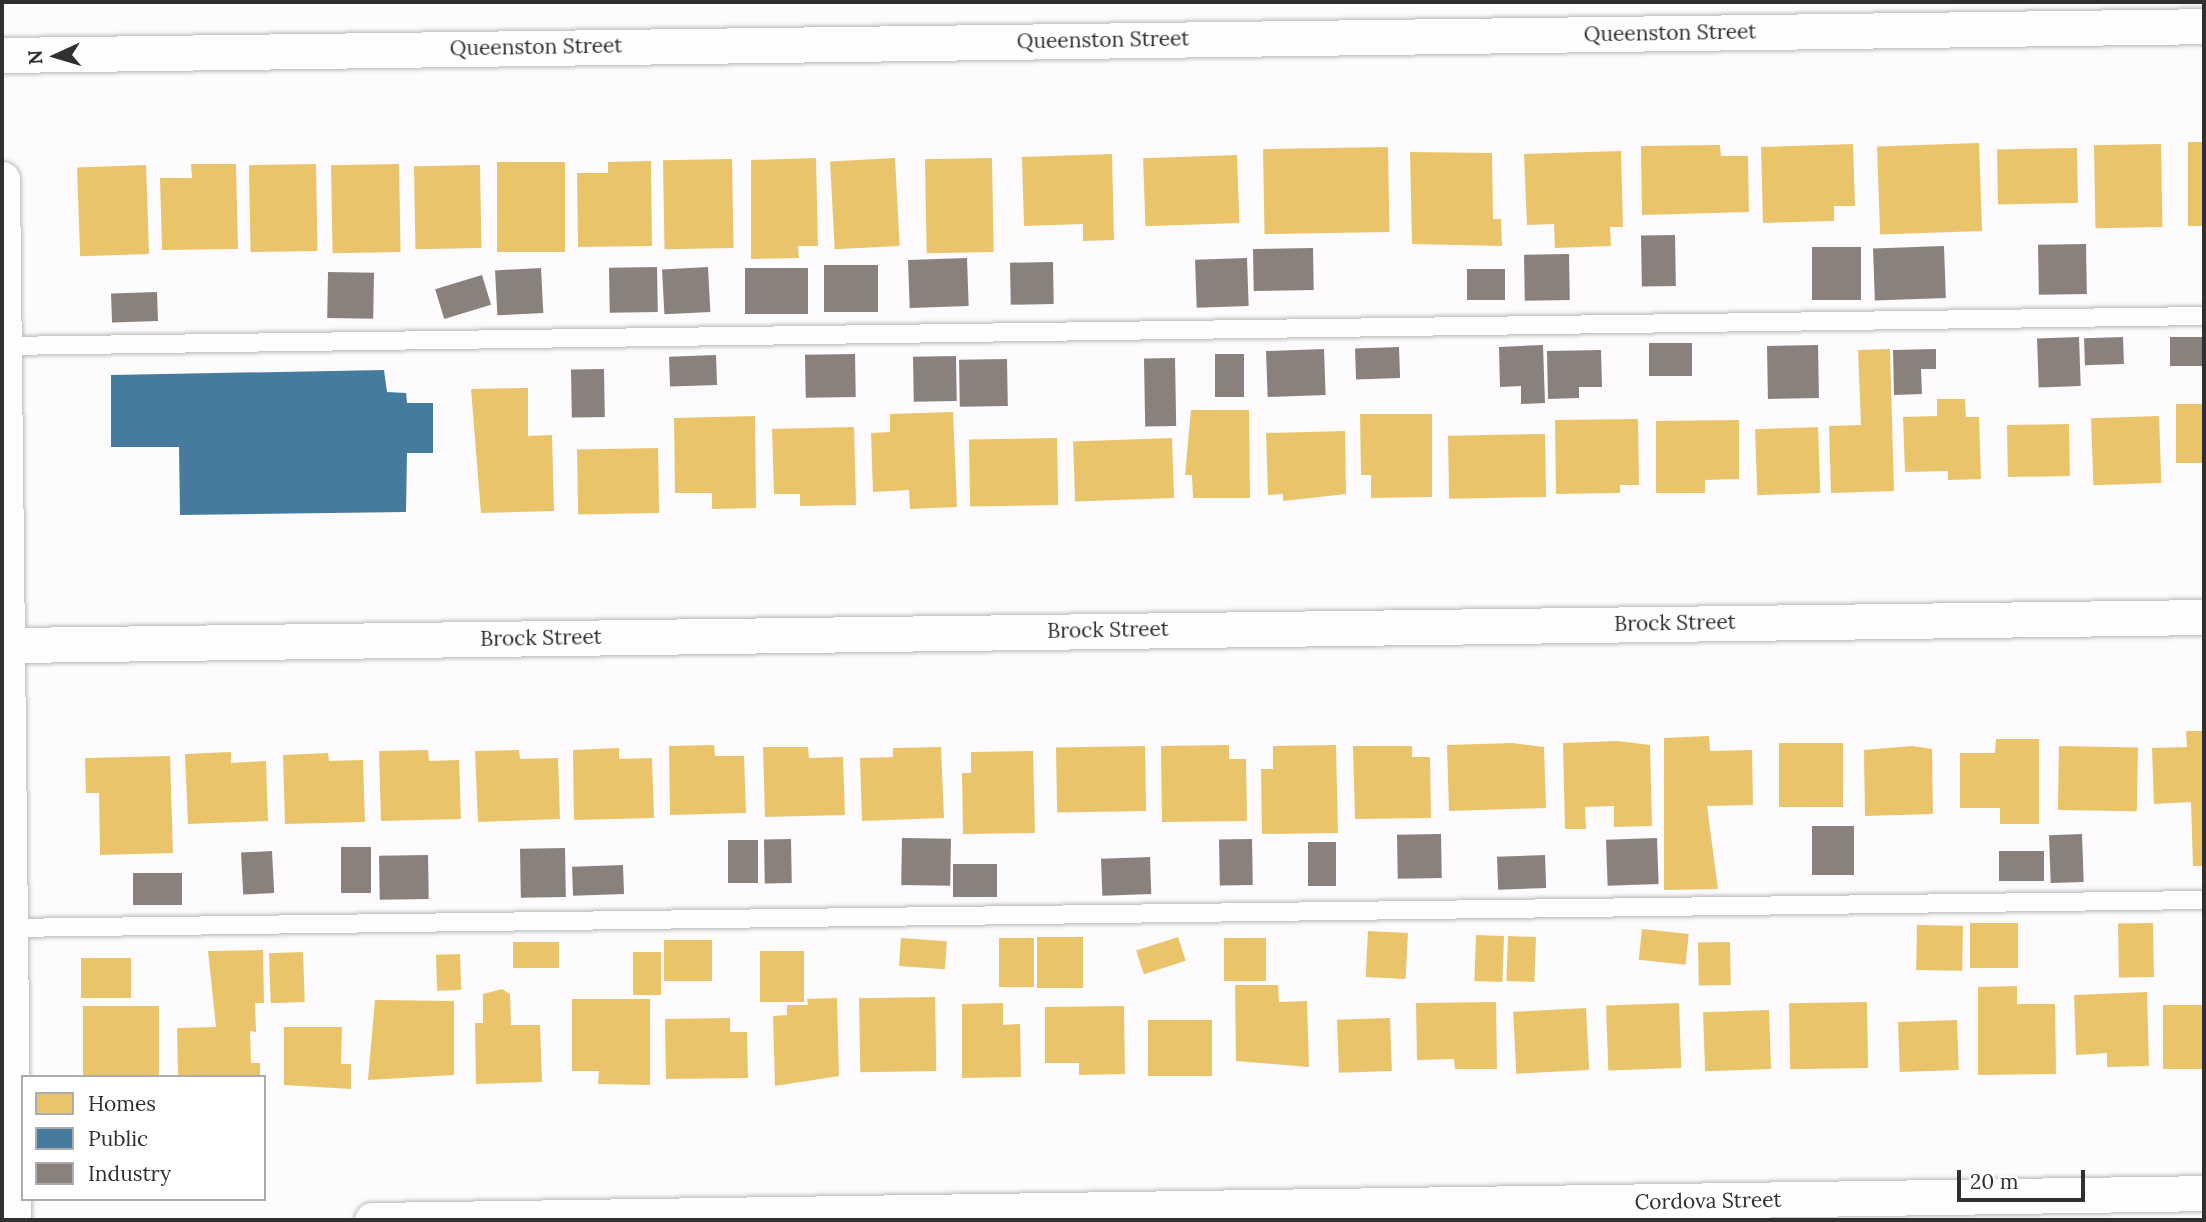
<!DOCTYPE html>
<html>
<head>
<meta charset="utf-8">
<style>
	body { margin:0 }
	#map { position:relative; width:2206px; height:1222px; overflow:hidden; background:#fdfbfd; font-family:Lora,serif }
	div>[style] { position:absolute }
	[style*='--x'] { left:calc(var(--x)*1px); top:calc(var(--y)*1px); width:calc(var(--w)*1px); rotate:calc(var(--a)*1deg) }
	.homes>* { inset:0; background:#e9c46a; transform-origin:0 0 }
	.public>* { inset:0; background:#457b9d }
	.industry>* { inset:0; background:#8a817c; transform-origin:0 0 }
	.roads { filter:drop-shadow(0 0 2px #bab8ba) drop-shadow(0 0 2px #bab8ba) }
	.service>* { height:18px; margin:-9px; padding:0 9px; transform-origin:9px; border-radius:9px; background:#fffeff }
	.minor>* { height:35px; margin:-17.5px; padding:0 17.5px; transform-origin:17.5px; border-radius:17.5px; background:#fffeff }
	span { translate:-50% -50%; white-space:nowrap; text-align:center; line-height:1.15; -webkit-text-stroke:7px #fff; paint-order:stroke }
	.street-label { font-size:21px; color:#313031 }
	.frame { position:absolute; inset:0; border:4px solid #313031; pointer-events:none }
	.legend { position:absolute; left:21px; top:1075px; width:245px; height:126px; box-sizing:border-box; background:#fff; border:2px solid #adacad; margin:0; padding:9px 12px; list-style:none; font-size:21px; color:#313031 }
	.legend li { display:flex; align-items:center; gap:14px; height:35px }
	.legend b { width:35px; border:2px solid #adacad }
	.north { position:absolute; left:21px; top:21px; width:70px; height:70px; -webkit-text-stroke:5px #fff; paint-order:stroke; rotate:266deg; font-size:19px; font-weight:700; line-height:28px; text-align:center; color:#313031 }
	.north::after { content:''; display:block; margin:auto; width:24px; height:32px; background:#313031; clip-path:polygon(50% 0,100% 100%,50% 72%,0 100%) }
	.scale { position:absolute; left:1957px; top:1170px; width:128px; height:32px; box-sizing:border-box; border:4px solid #313031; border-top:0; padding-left:9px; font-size:21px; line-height:24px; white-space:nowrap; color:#313031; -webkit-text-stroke:5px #fff; paint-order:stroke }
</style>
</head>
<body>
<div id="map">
	<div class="homes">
		<div style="left:2204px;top:142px;width:84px;height:16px;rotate:90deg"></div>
		<div style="left:1979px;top:143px;width:88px;height:102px;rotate:88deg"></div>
		<div style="clip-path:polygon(1853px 144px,1855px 206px,1834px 206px,1834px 221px,1763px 223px,1761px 147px)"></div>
		<div style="left:2161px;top:144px;width:83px;height:67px;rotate:89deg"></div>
		<div style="clip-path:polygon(1720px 145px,1721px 156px,1748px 156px,1749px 212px,1642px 215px,1641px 146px)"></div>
		<div style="left:1388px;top:147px;width:85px;height:125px;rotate:89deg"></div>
		<div style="left:2077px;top:148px;width:55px;height:80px;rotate:89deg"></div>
		<div style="clip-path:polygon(1621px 151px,1623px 227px,1610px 227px,1611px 246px,1555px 248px,1554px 224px,1527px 225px,1524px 154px)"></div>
		<div style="clip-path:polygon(1410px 152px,1492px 153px,1493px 219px,1501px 219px,1502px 246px,1412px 244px)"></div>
		<div style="clip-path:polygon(1112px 154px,1114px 240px,1083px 241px,1083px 224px,1024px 226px,1022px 157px)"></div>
		<div style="left:1237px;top:155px;width:68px;height:94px;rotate:88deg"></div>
		<div style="clip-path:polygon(816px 158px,818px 246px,798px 246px,799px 258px,751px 259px,751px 160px)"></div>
		<div style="left:895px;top:158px;width:88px;height:65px;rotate:87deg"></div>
		<div style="left:992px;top:158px;width:94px;height:67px;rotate:89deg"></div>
		<div style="left:732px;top:159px;width:89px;height:69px;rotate:89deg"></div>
		<div style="clip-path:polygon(651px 161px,652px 246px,578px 247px,577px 173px,608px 173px,608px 162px)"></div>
		<div style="left:497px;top:162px;width:68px;height:90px"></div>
		<div style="clip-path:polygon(191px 164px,236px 164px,238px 249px,162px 250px,160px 178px,192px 178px)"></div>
		<div style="left:316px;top:164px;width:87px;height:67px;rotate:89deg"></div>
		<div style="left:399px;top:164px;width:88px;height:68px;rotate:89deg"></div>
		<div style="left:146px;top:165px;width:89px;height:69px;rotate:88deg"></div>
		<div style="left:480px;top:165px;width:83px;height:66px;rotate:89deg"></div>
		<div style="clip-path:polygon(1890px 349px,1894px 491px,1831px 493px,1829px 426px,1861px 425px,1858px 350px)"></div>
		<div style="clip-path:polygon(528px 388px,528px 436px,552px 435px,554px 511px,481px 513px,471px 389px)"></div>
		<div style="clip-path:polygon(1937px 399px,1965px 399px,1966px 417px,1979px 417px,1981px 479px,1948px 480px,1948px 471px,1905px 472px,1903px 417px,1937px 416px)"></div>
		<div style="left:2204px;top:404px;width:59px;height:28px;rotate:90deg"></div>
		<div style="clip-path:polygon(1191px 410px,1249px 410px,1250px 498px,1193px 498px,1192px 475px,1185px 475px)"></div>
		<div style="clip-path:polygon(953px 412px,957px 507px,910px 509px,909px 490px,873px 492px,871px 433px,890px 432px,890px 414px)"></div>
		<div style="clip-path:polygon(1360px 414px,1432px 414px,1432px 497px,1371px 498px,1371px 475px,1361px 475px)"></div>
		<div style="clip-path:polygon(755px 416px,756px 508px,712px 509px,712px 493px,675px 493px,674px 418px)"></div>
		<div style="left:2159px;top:416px;width:67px;height:68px;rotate:88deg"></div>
		<div style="clip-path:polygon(1638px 419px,1639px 485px,1620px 485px,1620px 493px,1556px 494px,1555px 420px)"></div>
		<div style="clip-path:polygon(1739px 420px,1739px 479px,1705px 480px,1705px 493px,1656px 493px,1656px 421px)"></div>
		<div style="left:2069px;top:424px;width:52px;height:62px;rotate:89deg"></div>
		<div style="clip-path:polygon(854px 427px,856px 505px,800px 506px,800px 494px,774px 494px,772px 429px)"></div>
		<div style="left:1818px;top:427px;width:66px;height:63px;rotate:88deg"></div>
		<div style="clip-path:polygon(1345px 431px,1346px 494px,1283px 501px,1283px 494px,1268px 495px,1266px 433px)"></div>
		<div style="left:1545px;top:434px;width:63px;height:97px;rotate:89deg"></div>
		<div style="left:1057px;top:438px;width:67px;height:88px;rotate:89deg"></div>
		<div style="left:1172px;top:438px;width:60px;height:99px;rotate:88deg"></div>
		<div style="left:658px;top:448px;width:65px;height:81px;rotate:89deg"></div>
		<div style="clip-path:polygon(2186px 731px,2204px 731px,2204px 866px,2193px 866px,2191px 802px,2154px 804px,2152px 748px,2187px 747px)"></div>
		<div style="clip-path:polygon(1709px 736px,1710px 751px,1752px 750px,1753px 805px,1707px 806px,1718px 889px,1664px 890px,1664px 738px)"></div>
		<div style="clip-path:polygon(1996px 739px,2039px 739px,2039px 824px,2000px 824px,2000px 808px,1960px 808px,1960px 753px,1995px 753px)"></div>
		<div style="clip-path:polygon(1618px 741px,1650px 745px,1652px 826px,1614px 827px,1614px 806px,1585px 807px,1586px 829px,1565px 829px,1563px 743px)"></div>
		<div style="clip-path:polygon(1512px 743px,1544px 747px,1546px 808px,1449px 811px,1447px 745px)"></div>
		<div style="left:1843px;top:743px;width:64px;height:64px;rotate:90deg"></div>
		<div style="clip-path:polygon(714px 745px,715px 756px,744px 756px,746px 813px,670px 815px,669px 746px)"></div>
		<div style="clip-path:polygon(1229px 745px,1229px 759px,1246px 759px,1247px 821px,1162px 822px,1161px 746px)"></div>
		<div style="clip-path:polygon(1336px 745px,1338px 833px,1262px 834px,1261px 769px,1273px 769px,1273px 746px)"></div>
		<div style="left:1145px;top:746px;width:65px;height:89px;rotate:89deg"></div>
		<div style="clip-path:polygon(1353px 746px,1412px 746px,1412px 757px,1430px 757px,1431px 818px,1355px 819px)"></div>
		<div style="clip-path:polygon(1912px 746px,1932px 749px,1933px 814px,1865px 816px,1864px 750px)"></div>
		<div style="left:2059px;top:746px;width:79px;height:64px;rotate:1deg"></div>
		<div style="clip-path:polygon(763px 747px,808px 747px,809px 758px,843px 757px,845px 815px,765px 817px)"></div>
		<div style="clip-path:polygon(941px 747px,944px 818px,862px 821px,860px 758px,893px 757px,893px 748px)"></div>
		<div style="clip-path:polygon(619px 748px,619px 759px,652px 758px,654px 818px,574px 820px,573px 750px)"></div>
		<div style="clip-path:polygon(428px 750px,429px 761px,459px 760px,461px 819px,381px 821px,379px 751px)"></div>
		<div style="clip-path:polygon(519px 750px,520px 759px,558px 758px,560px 819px,478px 822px,475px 751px)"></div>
		<div style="clip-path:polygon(1033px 751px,1035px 833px,963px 834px,962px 773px,971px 773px,971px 752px)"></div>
		<div style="clip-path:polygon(231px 752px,231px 763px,266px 761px,268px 821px,188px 824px,185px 754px)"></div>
		<div style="clip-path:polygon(328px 753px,329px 761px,363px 760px,365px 822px,285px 824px,283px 755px)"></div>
		<div style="clip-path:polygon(170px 756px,173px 853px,100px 855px,99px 793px,86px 793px,85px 758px)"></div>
		<div style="left:1970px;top:923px;width:48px;height:45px"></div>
		<div style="left:2153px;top:923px;width:54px;height:35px;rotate:89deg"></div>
		<div style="left:1917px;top:925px;width:46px;height:45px;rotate:1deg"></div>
		<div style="left:1642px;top:929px;width:47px;height:31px;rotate:6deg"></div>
		<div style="left:1368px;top:931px;width:40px;height:46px;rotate:3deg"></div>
		<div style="left:1476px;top:935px;width:28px;height:46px;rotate:2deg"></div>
		<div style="left:1508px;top:936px;width:28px;height:45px;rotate:2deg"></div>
		<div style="left:1037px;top:937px;width:46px;height:51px"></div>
		<div style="left:1178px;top:937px;width:25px;height:44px;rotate:72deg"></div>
		<div style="left:901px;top:938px;width:46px;height:28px;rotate:4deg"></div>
		<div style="left:999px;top:938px;width:35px;height:49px"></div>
		<div style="left:1224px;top:938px;width:42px;height:43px"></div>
		<div style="left:712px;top:940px;width:41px;height:48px;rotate:90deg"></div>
		<div style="left:513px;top:942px;width:46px;height:26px"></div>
		<div style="left:1730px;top:942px;width:43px;height:32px;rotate:89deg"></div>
		<div style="clip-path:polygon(263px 950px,264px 1003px,255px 1003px,256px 1032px,250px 1031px,251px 1063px,260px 1063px,260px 1077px,178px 1077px,177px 1028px,216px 1027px,208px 951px)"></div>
		<div style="left:760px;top:951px;width:44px;height:51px"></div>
		<div style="left:303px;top:952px;width:50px;height:34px;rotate:88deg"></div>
		<div style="left:633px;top:952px;width:28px;height:43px"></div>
		<div style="left:460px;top:954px;width:36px;height:24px;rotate:88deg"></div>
		<div style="left:131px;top:958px;width:40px;height:50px;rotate:90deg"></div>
		<div style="clip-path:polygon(1235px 985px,1278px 985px,1279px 1002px,1307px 1001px,1309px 1067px,1236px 1061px)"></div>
		<div style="clip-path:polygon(2017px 986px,2017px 1004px,2055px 1004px,2056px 1074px,1978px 1075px,1978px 987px)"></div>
		<div style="clip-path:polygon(502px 989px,510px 994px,511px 1025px,540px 1025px,542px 1082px,476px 1084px,475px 1023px,483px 1023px,483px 994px)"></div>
		<div style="clip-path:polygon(2147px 992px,2149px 1066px,2107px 1067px,2107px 1053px,2076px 1055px,2074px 995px)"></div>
		<div style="left:935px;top:997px;width:74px;height:76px;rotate:89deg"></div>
		<div style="clip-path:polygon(837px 998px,839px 1076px,775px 1086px,773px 1016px,787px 1015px,787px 1005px,808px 1005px,807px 999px)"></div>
		<div style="clip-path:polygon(572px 999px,650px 999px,650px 1085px,598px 1084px,599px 1071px,572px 1071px)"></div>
		<div style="clip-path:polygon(375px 1000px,454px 1001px,454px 1075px,368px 1080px)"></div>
		<div style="clip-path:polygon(1496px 1002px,1497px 1069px,1455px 1069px,1454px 1059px,1417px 1060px,1416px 1003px)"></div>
		<div style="left:1867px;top:1002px;width:66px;height:78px;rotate:89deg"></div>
		<div style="clip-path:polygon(1003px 1003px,1003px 1025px,1020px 1024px,1021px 1077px,962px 1078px,962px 1004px)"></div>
		<div style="left:1679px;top:1003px;width:65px;height:73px;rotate:88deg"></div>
		<div style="left:2204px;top:1005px;width:64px;height:41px;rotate:90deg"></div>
		<div style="left:159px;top:1006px;width:71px;height:76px;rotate:90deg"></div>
		<div style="clip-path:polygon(1124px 1006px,1125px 1074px,1079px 1075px,1079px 1063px,1045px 1063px,1045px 1007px)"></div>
		<div style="left:1586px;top:1008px;width:62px;height:73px;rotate:87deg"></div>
		<div style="left:1769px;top:1010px;width:59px;height:66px;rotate:88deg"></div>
		<div style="clip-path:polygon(730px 1018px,730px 1032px,747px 1032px,748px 1078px,666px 1079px,665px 1019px)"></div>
		<div style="left:1390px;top:1018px;width:53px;height:53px;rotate:88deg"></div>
		<div style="left:1148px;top:1020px;width:64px;height:56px"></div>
		<div style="left:1957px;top:1020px;width:50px;height:59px;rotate:88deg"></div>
		<div style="clip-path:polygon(284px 1027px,342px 1027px,341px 1064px,351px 1064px,351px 1089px,284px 1085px)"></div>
	</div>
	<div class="public">
		<div style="clip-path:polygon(384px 370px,387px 392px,406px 393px,407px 403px,433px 403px,433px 453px,407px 453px,406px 512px,180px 515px,179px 447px,111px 447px,111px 375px)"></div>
	</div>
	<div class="industry">
		<div style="left:1675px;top:235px;width:51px;height:34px;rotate:89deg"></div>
		<div style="left:2086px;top:244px;width:50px;height:48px;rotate:89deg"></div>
		<div style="left:1944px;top:246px;width:52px;height:71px;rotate:88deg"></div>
		<div style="left:1861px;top:247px;width:53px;height:49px;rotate:90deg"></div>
		<div style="left:1313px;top:248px;width:42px;height:60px;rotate:89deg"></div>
		<div style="left:1569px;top:254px;width:46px;height:45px;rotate:89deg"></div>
		<div style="left:967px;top:258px;width:48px;height:59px;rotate:88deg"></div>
		<div style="left:1247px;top:258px;width:48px;height:52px;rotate:88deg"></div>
		<div style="left:1053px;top:262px;width:42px;height:43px;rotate:89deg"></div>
		<div style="left:824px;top:265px;width:54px;height:47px"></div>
		<div style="left:657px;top:267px;width:45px;height:48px;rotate:89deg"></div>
		<div style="left:708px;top:267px;width:45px;height:46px;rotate:87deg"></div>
		<div style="left:541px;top:268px;width:45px;height:46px;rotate:87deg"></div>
		<div style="left:808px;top:268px;width:46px;height:63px;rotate:90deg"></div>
		<div style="left:1505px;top:269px;width:31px;height:38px;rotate:90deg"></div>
		<div style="left:328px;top:272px;width:46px;height:46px;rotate:1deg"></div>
		<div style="left:482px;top:275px;width:31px;height:49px;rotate:73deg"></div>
		<div style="left:157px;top:292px;width:29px;height:46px;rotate:88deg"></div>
		<div style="left:2079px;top:337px;width:49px;height:42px;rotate:88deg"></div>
		<div style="left:2123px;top:337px;width:27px;height:39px;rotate:88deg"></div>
		<div style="left:2204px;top:337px;width:29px;height:34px;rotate:90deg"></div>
		<div style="left:1649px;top:343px;width:43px;height:33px"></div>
		<div style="clip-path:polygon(1543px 345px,1545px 403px,1521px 404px,1521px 386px,1500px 387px,1499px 347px)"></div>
		<div style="left:1818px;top:345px;width:53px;height:51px;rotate:89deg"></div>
		<div style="left:1399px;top:347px;width:31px;height:44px;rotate:88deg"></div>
		<div style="left:1324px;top:349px;width:46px;height:58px;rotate:88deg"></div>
		<div style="clip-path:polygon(1936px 349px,1936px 369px,1921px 369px,1922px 394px,1894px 395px,1893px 350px)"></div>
		<div style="clip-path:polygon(1601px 350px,1602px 387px,1579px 387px,1579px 398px,1548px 399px,1547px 351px)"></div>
		<div style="left:855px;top:354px;width:43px;height:50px;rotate:89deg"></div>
		<div style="left:1215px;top:354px;width:29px;height:43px"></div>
		<div style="left:716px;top:355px;width:30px;height:47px;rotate:88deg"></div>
		<div style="left:956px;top:356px;width:45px;height:43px;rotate:89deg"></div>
		<div style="left:1175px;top:358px;width:68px;height:31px;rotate:89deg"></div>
		<div style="left:1007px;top:359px;width:47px;height:48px;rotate:89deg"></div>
		<div style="left:604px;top:369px;width:48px;height:33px;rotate:89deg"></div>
		<div style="left:1812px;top:826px;width:42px;height:49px"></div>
		<div style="left:1441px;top:834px;width:44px;height:44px;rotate:89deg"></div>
		<div style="left:2082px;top:834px;width:48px;height:33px;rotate:88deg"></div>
		<div style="left:902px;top:838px;width:49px;height:47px;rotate:1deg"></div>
		<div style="left:1657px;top:838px;width:46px;height:51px;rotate:88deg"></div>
		<div style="left:791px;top:839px;width:44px;height:27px;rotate:89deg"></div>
		<div style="left:1252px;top:839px;width:46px;height:33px;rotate:89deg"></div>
		<div style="left:728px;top:840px;width:30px;height:43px"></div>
		<div style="left:1308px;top:842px;width:28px;height:44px"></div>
		<div style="left:341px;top:847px;width:30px;height:46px"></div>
		<div style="left:565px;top:848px;width:49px;height:45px;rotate:89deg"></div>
		<div style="left:272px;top:851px;width:42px;height:31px;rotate:87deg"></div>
		<div style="left:2044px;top:851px;width:30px;height:45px;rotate:90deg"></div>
		<div style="left:428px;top:855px;width:44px;height:49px;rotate:89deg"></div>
		<div style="left:1545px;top:855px;width:33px;height:48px;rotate:88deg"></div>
		<div style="left:1150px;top:857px;width:37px;height:49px;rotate:88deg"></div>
		<div style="left:953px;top:864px;width:44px;height:33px"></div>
		<div style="left:623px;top:865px;width:29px;height:51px;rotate:88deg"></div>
		<div style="left:133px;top:873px;width:49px;height:32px"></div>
	</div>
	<div class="roads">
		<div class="service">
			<div style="--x:2;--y:346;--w:2202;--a:-0.78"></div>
			<div style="--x:5;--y:928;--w:2199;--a:-0.73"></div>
		</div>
		<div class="minor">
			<div style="--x:2;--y:55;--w:2202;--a:-0.75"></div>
			<div style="--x:2;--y:179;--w:1041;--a:89.39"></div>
			<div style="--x:11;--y:645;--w:2193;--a:-0.73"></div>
			<div style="--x:372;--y:1220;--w:1832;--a:-0.84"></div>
		</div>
	</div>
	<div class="street-label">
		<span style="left:1670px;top:33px;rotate:-1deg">Queenston Street</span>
		<span style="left:1103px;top:40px;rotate:-1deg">Queenston Street</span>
		<span style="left:536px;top:47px;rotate:-1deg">Queenston Street</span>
		<span style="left:1675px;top:623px;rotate:-1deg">Brock Street</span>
		<span style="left:1108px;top:630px;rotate:-1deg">Brock Street</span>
		<span style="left:541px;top:638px;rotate:-1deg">Brock Street</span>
		<span style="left:1708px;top:1201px;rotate:-1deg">Cordova Street</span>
	</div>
	<div class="frame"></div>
	<ul class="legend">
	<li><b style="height:19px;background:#e9c46a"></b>Homes</li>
	<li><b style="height:19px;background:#457b9d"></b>Public</li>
	<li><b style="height:19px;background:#8a817c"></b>Industry</li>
	</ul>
	<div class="north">N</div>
	<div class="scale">20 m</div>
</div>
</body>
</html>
